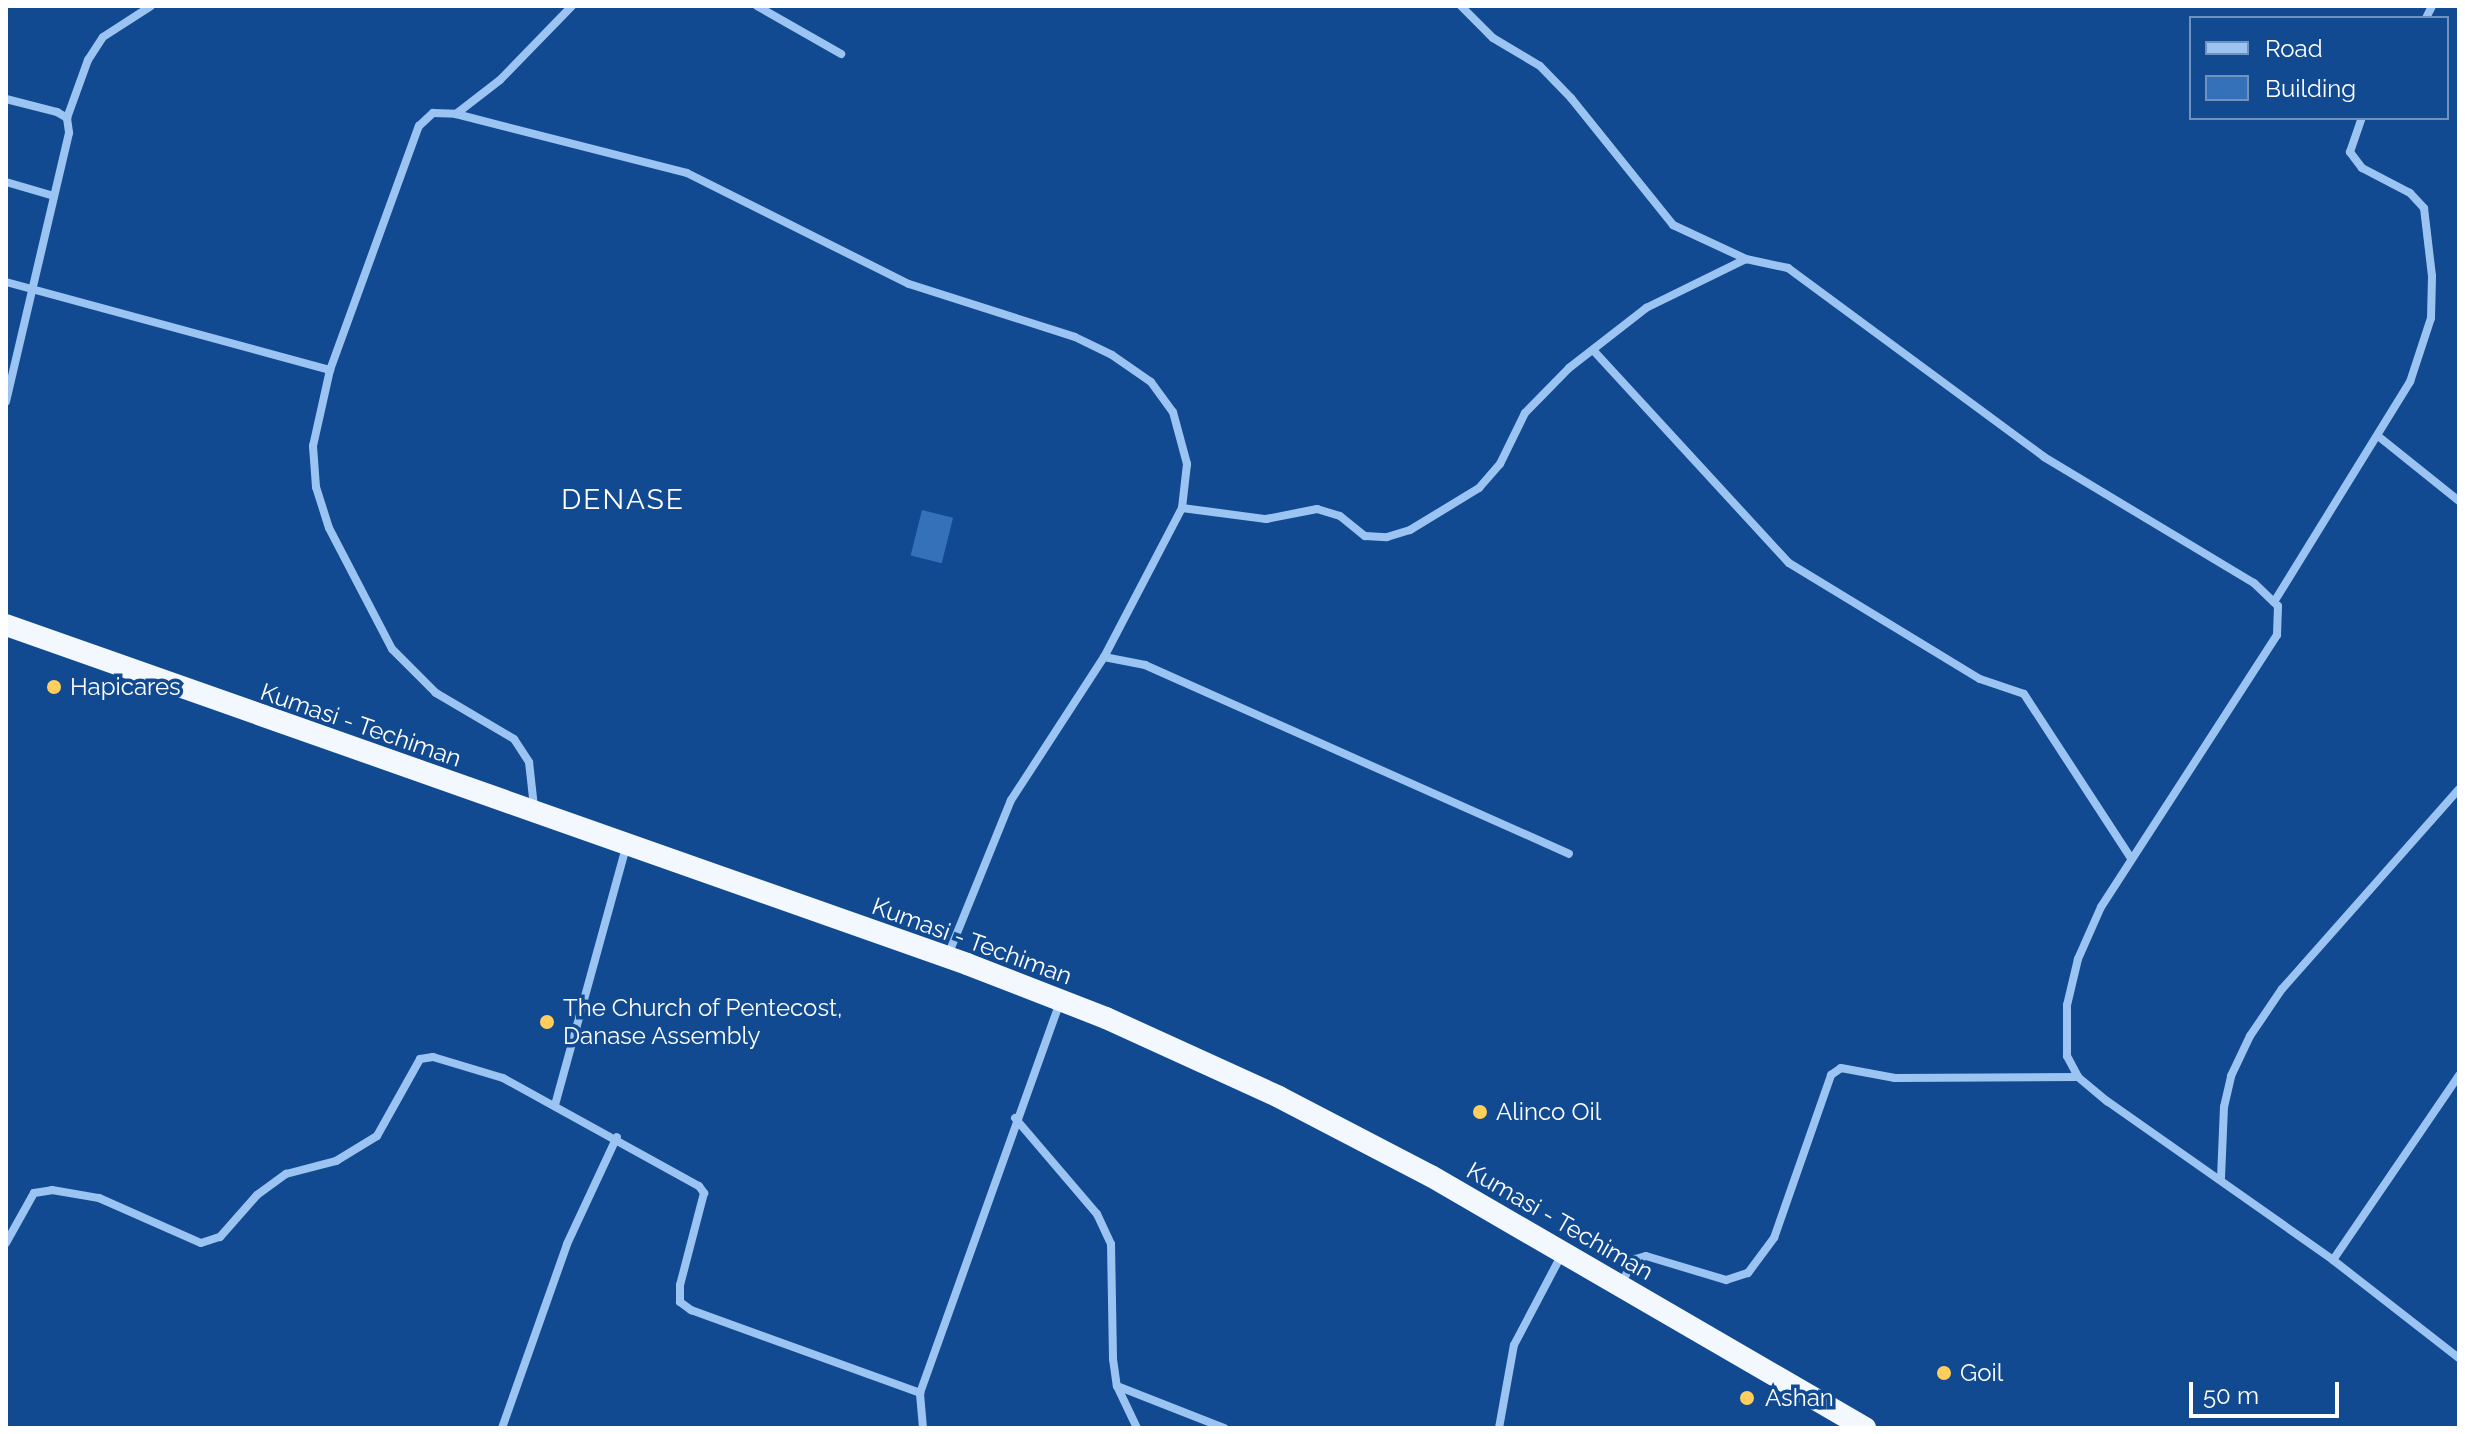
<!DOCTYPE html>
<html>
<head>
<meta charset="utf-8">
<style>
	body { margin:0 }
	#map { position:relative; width:2465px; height:1434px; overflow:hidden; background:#114a90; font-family:Raleway,sans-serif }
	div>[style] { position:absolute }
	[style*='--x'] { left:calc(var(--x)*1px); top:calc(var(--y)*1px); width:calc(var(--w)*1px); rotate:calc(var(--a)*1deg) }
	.building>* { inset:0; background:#3471b8; transform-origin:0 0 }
	.minor>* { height:8px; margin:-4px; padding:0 4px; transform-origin:4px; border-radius:4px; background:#9cc4f3 }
	.trunk>* { height:22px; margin:-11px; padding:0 11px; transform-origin:11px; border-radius:11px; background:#f3f8ff }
	.dots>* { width:22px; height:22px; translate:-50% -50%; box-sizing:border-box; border:4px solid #114a90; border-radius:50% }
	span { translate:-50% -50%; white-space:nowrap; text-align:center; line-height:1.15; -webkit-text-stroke:7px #114a90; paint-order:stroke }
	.poi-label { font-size:24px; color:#fff }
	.left { translate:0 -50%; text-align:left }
	.street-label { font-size:24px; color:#fff }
	.quarter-label { font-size:28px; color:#fff; letter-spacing:2px }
	.frame { position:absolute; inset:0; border:8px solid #fff; pointer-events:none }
	.legend { position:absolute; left:2189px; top:16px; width:260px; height:104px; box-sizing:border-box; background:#114a90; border:2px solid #7092bc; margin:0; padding:10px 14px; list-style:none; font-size:24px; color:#fff }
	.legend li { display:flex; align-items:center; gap:16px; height:40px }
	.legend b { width:40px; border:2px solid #7092bc }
	.scale { position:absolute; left:2189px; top:1382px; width:150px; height:36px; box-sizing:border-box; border:4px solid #fff; border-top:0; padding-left:10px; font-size:24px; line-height:28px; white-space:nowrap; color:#fff; -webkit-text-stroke:6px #114a90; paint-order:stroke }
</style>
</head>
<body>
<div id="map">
	<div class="building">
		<div style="left:922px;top:510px;width:32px;height:47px;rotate:14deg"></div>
	</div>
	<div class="minor">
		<div style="--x:757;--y:6;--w:97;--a:29.7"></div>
		<div style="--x:1461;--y:6;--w:45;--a:45"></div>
		<div style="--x:1493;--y:38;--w:55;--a:30.8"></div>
		<div style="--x:1540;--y:66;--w:45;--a:45.9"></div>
		<div style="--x:1571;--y:98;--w:163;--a:51.2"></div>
		<div style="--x:1673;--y:225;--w:81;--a:25"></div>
		<div style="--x:1746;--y:259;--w:43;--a:12.1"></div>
		<div style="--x:1788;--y:268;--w:318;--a:36.4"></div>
		<div style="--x:2044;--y:457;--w:245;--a:31"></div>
		<div style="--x:2254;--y:583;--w:33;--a:44"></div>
		<div style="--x:2278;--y:606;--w:29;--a:92"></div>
		<div style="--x:2277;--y:635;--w:324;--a:122.9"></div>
		<div style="--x:2101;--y:907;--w:57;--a:113.9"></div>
		<div style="--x:2078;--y:959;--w:47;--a:103.4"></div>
		<div style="--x:2067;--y:1005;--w:51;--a:90"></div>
		<div style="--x:2067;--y:1056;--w:24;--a:62"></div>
		<div style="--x:2078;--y:1077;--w:38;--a:40"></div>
		<div style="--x:2107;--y:1101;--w:276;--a:35.1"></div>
		<div style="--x:2333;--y:1260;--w:160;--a:37.9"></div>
		<div style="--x:2426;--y:18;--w:13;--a:-63"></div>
		<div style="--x:6;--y:99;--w:53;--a:14.3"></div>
		<div style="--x:57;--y:112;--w:12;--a:31"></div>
		<div style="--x:67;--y:118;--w:15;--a:82"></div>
		<div style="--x:69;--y:133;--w:276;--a:103.2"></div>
		<div style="--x:456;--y:114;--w:56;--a:-37.7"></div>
		<div style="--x:500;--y:80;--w:103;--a:-45.8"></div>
		<div style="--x:67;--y:118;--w:62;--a:-70.1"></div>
		<div style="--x:88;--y:60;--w:27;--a:-57"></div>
		<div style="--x:103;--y:37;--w:57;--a:-32.9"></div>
		<div style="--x:6;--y:182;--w:50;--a:16.3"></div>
		<div style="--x:6;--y:282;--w:336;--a:15.2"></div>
		<div style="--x:1593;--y:350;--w:289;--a:47.4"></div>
		<div style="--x:1789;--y:563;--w:223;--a:31.3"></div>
		<div style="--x:1980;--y:679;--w:46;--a:18.8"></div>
		<div style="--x:2024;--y:694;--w:196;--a:56.9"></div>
		<div style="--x:2378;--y:436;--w:104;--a:38.7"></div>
		<div style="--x:1182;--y:508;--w:85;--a:7.5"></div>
		<div style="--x:1266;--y:519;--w:52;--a:-11.1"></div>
		<div style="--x:1317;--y:509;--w:24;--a:17"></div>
		<div style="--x:1340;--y:516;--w:32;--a:39"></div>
		<div style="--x:1365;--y:536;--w:22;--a:3"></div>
		<div style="--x:1387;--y:537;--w:24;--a:-17"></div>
		<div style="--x:1410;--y:530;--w:81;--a:-31.3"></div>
		<div style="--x:1479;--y:488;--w:32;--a:-49"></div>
		<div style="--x:1500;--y:464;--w:57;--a:-63.9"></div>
		<div style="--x:1525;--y:413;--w:63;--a:-45.6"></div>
		<div style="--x:1569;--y:368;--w:98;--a:-37.9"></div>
		<div style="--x:1646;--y:308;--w:111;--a:-26.1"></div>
		<div style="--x:2274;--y:602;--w:259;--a:-58.3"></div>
		<div style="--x:2410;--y:382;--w:67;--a:-71.8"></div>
		<div style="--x:2431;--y:318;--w:42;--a:-88.6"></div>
		<div style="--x:2432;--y:276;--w:68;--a:-96.7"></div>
		<div style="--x:2424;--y:208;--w:21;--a:-133"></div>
		<div style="--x:2410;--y:193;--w:54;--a:-152.5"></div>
		<div style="--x:2362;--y:168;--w:20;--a:-127"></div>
		<div style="--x:2350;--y:152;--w:36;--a:-71"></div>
		<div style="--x:1104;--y:657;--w:42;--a:11"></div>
		<div style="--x:1145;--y:665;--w:464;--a:24"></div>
		<div style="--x:534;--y:807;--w:45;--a:-96.3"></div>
		<div style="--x:529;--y:762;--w:27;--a:-123"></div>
		<div style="--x:514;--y:739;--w:91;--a:-149.5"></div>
		<div style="--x:436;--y:693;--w:62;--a:-135"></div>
		<div style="--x:392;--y:649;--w:136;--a:-117.5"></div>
		<div style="--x:329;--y:528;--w:43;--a:-107.6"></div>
		<div style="--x:316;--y:487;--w:41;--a:-94.2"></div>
		<div style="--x:313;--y:446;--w:78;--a:-77.4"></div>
		<div style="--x:330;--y:370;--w:260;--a:-70"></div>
		<div style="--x:419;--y:126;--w:19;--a:-43"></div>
		<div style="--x:433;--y:113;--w:23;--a:2"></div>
		<div style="--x:456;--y:114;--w:238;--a:14.3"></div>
		<div style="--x:687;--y:173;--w:248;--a:26.6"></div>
		<div style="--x:909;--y:284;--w:174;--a:17.7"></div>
		<div style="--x:1075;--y:337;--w:41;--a:25.9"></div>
		<div style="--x:1112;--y:355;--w:47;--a:34.7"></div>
		<div style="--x:1151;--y:382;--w:37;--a:54"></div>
		<div style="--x:1173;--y:412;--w:54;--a:74.9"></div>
		<div style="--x:1187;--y:464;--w:44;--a:96.5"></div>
		<div style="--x:1182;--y:508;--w:168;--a:117.6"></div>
		<div style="--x:1104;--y:657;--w:171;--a:123"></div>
		<div style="--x:1011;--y:800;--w:167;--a:112.1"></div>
		<div style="--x:555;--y:1105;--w:268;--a:-74.6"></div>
		<div style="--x:1015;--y:1118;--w:126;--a:49.5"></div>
		<div style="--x:1097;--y:1214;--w:33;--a:65"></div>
		<div style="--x:1111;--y:1244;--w:115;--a:89"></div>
		<div style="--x:1113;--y:1359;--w:27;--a:82"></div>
		<div style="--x:1117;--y:1386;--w:47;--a:64.5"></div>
		<div style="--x:2221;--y:1178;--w:71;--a:-87.6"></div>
		<div style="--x:2224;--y:1107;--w:32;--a:-77"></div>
		<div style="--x:2231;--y:1076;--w:44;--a:-64.6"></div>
		<div style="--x:2250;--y:1036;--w:57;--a:-55.8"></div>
		<div style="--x:2282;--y:989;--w:267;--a:-48.5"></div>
		<div style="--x:6;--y:1243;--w:57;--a:-60.8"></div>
		<div style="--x:34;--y:1193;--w:18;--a:-9"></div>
		<div style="--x:52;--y:1190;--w:48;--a:9.7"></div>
		<div style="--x:99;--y:1198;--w:111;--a:23.8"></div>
		<div style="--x:201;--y:1243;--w:20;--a:-18"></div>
		<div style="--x:220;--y:1237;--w:56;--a:-48.6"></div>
		<div style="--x:257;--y:1195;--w:36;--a:-36"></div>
		<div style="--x:286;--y:1174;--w:52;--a:-14.6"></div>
		<div style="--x:336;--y:1161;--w:48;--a:-31.4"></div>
		<div style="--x:377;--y:1136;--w:88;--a:-60.8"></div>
		<div style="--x:420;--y:1059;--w:13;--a:-9"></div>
		<div style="--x:433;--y:1057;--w:73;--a:16.7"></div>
		<div style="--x:503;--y:1078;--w:224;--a:28.9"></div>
		<div style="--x:699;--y:1186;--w:9;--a:54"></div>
		<div style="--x:704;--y:1193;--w:95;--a:104.6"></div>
		<div style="--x:680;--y:1285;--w:17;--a:90"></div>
		<div style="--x:680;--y:1302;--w:14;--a:36"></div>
		<div style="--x:691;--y:1310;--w:244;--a:19.9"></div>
		<div style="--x:2333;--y:1260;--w:224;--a:-55.7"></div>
		<div style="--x:1620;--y:1285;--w:30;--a:-60"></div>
		<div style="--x:1635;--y:1259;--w:11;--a:-15"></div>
		<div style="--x:1646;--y:1256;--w:84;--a:16.7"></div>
		<div style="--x:1726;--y:1280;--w:23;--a:-18"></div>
		<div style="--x:1748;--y:1273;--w:44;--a:-53.4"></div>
		<div style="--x:1774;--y:1238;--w:173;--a:-70.7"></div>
		<div style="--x:1831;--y:1075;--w:12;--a:-35"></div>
		<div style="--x:1841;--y:1068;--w:55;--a:10.5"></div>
		<div style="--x:1895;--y:1078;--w:183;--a:-0.3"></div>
		<div style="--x:1117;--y:1386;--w:115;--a:21.4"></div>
		<div style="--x:502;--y:1428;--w:195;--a:-70.5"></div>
		<div style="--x:567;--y:1244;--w:118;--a:-65"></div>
		<div style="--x:923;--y:1428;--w:35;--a:-95"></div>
		<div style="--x:920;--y:1393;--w:415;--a:-70.3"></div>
		<div style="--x:1499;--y:1428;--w:84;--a:-79.8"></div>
		<div style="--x:1514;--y:1345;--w:103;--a:-62.2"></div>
	</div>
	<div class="trunk">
		<div style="--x:6;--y:625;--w:1019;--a:19.43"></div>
		<div style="--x:967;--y:964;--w:149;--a:21.2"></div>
		<div style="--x:1106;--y:1018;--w:190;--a:24.5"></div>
		<div style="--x:1279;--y:1097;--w:171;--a:27.5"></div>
		<div style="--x:1431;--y:1176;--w:502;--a:30.14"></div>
	</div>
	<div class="dots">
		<div style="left:54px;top:687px;background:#ffce5d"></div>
		<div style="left:547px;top:1022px;background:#ffce5d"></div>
		<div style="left:1480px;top:1112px;background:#ffce5d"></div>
		<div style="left:1944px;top:1373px;background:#ffce5d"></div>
		<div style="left:1747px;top:1398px;background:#ffce5d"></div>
	</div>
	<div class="poi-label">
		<span class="left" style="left:70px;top:687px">Hapicares</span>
		<span class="left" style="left:563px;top:1022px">The Church of Pentecost,<br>Danase Assembly</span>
		<span class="left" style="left:1496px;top:1112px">Alinco Oil</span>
		<span class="left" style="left:1960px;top:1373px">Goil</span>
		<span class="left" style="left:1765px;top:1398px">Ashan</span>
	</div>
	<div class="street-label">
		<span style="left:361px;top:725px;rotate:19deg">Kumasi - Techiman</span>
		<span style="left:972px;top:941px;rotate:20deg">Kumasi - Techiman</span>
		<span style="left:1560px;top:1221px;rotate:30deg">Kumasi - Techiman</span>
	</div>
	<div class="quarter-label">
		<span style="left:623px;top:500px">DENASE</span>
	</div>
	<div class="frame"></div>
	<ul class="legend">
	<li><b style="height:10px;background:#9cc4f3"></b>Road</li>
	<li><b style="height:22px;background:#3471b8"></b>Building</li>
	</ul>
	<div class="scale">50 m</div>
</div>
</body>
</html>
